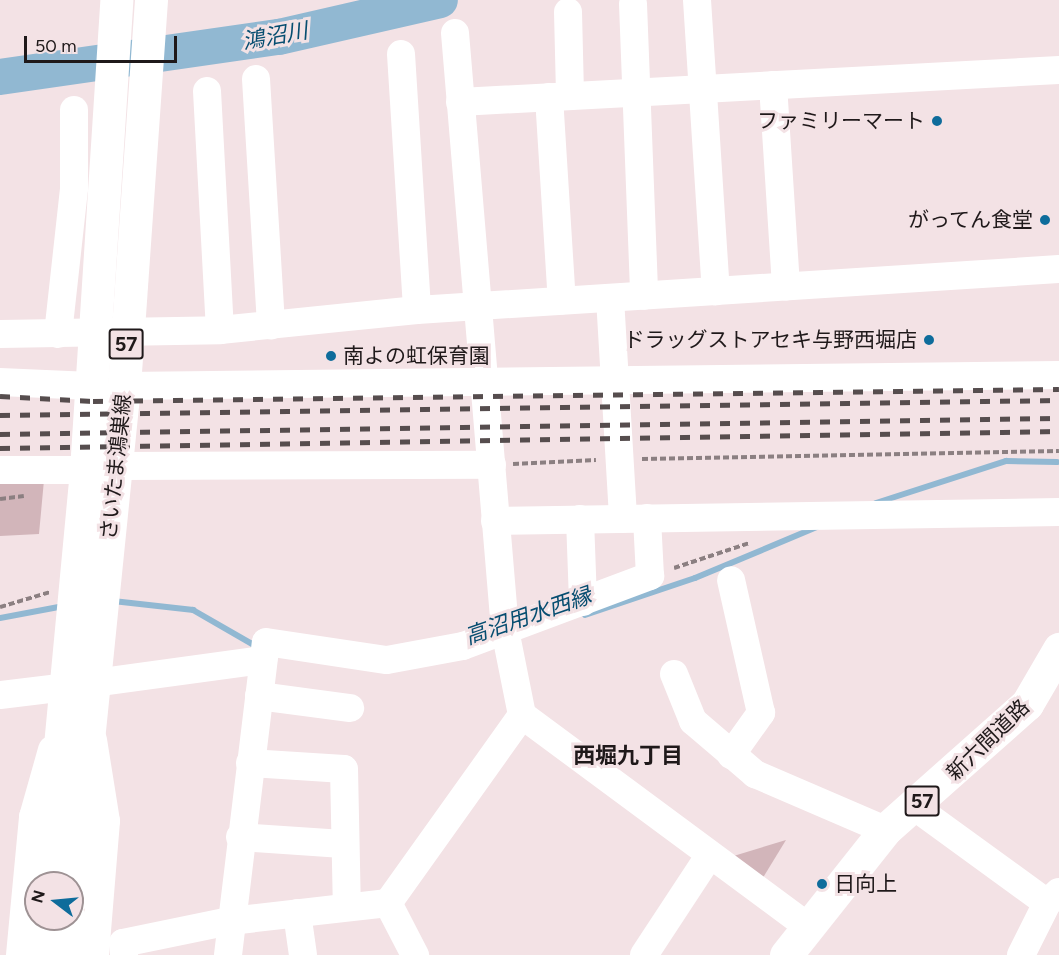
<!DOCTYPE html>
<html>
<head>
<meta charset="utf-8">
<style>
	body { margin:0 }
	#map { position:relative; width:1059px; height:955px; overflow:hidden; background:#f3e2e5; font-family:Figtree,"Noto Sans JP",sans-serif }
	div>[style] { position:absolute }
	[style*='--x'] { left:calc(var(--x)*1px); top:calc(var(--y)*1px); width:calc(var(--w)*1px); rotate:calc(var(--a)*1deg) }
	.green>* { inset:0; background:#d2b5ba }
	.stream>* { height:6px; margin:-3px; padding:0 3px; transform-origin:3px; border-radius:3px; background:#91b8d2 }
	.river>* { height:36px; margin:-18px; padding:0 18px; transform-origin:18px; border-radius:18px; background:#91b8d2 }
	.path>* { height:4px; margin-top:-2px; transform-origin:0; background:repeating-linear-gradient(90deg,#8b7f81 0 6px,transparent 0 9px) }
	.minor>* { height:28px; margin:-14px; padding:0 14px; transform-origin:14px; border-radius:14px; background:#fff }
	.major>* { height:33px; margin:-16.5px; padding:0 16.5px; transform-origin:16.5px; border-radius:16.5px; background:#fff }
	.rail>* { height:4.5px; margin-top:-2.25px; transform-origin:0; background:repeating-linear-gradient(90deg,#564d4e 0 10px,transparent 0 20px) }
	.dots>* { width:16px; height:16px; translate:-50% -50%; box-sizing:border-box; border:3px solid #f3e2e5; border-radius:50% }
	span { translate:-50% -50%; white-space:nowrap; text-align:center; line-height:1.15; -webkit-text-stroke:6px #f3e2e5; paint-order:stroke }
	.shield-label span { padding:2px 4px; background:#f3e2e5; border:2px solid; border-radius:4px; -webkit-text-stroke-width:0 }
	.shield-label { font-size:20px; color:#1f191a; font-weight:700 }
	.poi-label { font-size:21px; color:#1f191a }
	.right { translate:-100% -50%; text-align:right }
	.left { translate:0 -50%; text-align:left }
	.street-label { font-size:21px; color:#1f191a }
	.water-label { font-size:22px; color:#064d70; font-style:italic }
	.neighbourhood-label { font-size:22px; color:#1f191a; font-weight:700 }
	.north { position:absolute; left:24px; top:871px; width:60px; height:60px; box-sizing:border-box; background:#f3e2e5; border:2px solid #9e9294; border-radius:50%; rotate:286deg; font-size:16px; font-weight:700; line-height:24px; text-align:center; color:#1f191a }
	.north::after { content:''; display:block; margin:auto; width:21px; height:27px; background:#0e6c9b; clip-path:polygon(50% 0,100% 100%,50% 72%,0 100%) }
	.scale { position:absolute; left:24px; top:36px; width:153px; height:27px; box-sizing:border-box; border:3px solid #1f191a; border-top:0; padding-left:8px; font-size:18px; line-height:21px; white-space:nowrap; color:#1f191a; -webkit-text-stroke:4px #f3e2e5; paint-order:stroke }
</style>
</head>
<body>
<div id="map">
	<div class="green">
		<div style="clip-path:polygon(44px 480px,39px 534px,0 536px,0 481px)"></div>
		<div style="clip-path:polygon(786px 840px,761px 881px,727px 858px)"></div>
	</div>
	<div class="stream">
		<div style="--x:876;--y:503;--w:137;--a:-17.9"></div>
		<div style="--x:1006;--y:461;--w:51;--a:1.1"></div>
		<div style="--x:113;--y:601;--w:81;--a:6.4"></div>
		<div style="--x:193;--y:610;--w:76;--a:29.9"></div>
		<div style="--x:585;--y:615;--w:116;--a:-18.6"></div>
		<div style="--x:695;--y:578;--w:132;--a:-22.7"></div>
		<div style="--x:0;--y:618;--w:65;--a:-10.6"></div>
	</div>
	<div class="river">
		<div style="--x:0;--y:77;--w:282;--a:-8.2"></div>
		<div style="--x:279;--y:37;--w:165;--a:-12.9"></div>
	</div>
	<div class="path">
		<div style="--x:642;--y:459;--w:417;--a:-1.1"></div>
		<div style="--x:513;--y:464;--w:83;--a:-2.8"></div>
		<div style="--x:0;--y:499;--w:24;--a:-7"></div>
		<div style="--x:674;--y:568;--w:79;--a:-18.4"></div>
		<div style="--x:0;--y:607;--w:52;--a:-16.7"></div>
	</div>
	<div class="minor">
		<div style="--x:697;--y:0;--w:292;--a:86.3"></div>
		<div style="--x:633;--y:4;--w:292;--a:87.8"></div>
		<div style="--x:568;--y:12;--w:84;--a:88.6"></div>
		<div style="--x:455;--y:33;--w:599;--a:85.21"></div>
		<div style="--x:505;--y:630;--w:87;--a:78.7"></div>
		<div style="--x:522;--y:715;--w:355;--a:36.5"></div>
		<div style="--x:401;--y:54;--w:256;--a:86.4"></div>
		<div style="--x:256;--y:79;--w:247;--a:86.5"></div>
		<div style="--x:773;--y:85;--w:202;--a:86.3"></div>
		<div style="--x:207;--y:91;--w:239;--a:86.9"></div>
		<div style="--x:549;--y:97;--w:204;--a:86.4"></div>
		<div style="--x:460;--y:102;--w:600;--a:-3.06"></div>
		<div style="--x:610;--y:298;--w:221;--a:86.6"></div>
		<div style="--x:0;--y:334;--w:220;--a:-1"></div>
		<div style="--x:220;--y:330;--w:198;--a:-5.8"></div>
		<div style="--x:417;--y:310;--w:643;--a:-3.65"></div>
		<div style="--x:58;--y:334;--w:147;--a:-83.7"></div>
		<div style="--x:74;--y:188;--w:78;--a:-90"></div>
		<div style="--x:0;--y:382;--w:91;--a:2.5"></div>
		<div style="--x:124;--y:386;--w:935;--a:-0.67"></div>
		<div style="--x:117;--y:466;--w:375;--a:-0.2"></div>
		<div style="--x:0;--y:470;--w:86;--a:0"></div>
		<div style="--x:580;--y:519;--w:83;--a:87.9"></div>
		<div style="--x:495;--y:521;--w:564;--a:-0.91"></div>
		<div style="--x:674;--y:674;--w:51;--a:68"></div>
		<div style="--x:693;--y:721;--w:82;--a:40.5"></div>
		<div style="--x:755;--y:774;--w:142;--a:23.3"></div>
		<div style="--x:94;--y:683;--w:171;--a:-7.8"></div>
		<div style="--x:0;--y:695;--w:66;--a:-6.9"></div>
		<div style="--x:259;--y:696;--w:92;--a:7.5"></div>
		<div style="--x:93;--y:740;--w:82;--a:80.9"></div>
		<div style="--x:106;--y:821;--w:134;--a:94.7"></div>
		<div style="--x:731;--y:755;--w:52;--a:-54.5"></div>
		<div style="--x:761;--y:713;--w:136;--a:-102.7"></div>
		<div style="--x:250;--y:763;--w:94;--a:3.7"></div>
		<div style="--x:344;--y:769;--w:138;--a:88.8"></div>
		<div style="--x:915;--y:807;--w:163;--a:36"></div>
		<div style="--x:240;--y:837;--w:103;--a:3.9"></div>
		<div style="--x:388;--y:903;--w:59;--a:62.6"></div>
		<div style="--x:297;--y:913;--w:42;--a:81.9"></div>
		<div style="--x:20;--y:955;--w:139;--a:-84.6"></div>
		<div style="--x:33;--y:817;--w:70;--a:-74.2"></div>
		<div style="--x:124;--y:955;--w:12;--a:-95"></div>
		<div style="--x:123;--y:943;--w:109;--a:-11.6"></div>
		<div style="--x:230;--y:921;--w:159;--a:-6.5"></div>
		<div style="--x:388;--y:903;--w:231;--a:-54.5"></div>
		<div style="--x:228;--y:955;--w:315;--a:-83.1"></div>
		<div style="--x:266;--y:642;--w:122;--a:8.5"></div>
		<div style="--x:387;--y:660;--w:77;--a:-10.4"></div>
		<div style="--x:463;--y:646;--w:200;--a:-20.5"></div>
		<div style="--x:650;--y:576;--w:58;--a:-93"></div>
		<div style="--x:644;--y:955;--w:118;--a:-56.7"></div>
		<div style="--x:1021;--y:955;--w:58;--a:-63.4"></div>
		<div style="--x:1047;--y:903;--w:16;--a:-43"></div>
	</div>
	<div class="major">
		<div style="--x:47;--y:883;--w:415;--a:-84.6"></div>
		<div style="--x:86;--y:470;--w:471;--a:-86.3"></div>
		<div style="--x:72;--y:897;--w:514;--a:-84.19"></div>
		<div style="--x:124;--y:386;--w:387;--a:-86"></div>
		<div style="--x:41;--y:955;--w:36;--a:-85"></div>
		<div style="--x:66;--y:955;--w:36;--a:-84"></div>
		<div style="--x:786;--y:955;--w:159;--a:-51.6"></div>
		<div style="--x:885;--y:830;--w:190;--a:-41.6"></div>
		<div style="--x:1027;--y:704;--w:64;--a:-59.8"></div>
	</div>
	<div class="rail">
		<div style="--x:0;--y:396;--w:93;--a:3.1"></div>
		<div style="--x:93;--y:401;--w:966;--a:-0.71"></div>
		<div style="--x:0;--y:415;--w:1059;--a:-0.81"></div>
		<div style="--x:0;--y:434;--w:1059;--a:-0.87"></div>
		<div style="--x:0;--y:448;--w:1059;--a:-0.92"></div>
	</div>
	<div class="dots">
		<div style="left:937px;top:121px;background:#0e6c9b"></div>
		<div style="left:1045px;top:220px;background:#0e6c9b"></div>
		<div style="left:929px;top:340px;background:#0e6c9b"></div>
		<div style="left:331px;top:356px;background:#0e6c9b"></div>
		<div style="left:822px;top:884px;background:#0e6c9b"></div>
	</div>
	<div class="shield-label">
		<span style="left:126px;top:344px">57</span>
		<span style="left:922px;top:801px">57</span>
	</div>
	<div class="poi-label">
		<span class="right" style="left:925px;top:121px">ファミリーマート</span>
		<span class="right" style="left:1033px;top:220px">がってん食堂</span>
		<span class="right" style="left:917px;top:340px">ドラッグストアセキ与野西堀店</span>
		<span class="left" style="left:343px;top:356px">南よの虹保育園</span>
		<span class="left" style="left:834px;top:884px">日向上</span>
	</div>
	<div class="street-label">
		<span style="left:116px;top:467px;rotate:-84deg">さいたま鴻巣線</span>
		<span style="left:988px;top:740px;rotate:-44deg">新六間道路</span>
	</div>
	<div class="water-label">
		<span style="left:275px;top:36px;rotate:-10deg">鴻沼川</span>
		<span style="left:528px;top:616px;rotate:-19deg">高沼用水西縁</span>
	</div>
	<div class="neighbourhood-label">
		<span style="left:628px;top:756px">西堀九丁目</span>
	</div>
	<div class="north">N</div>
	<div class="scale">50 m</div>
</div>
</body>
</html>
